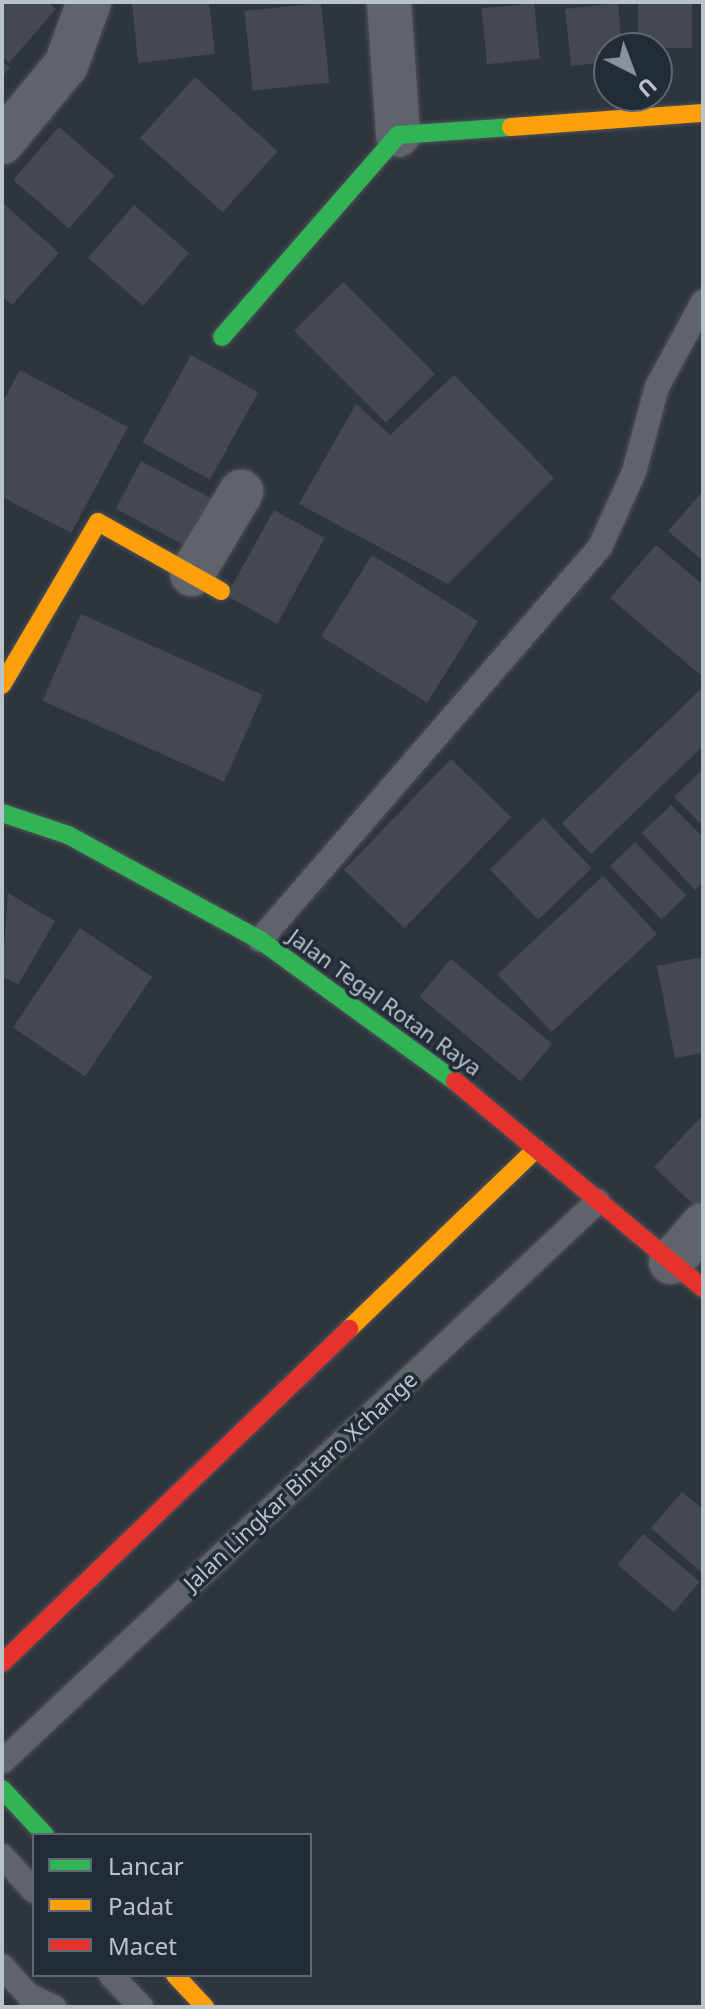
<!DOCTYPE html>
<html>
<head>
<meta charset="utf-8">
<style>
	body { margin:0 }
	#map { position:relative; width:705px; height:2009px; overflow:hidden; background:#2f353d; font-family:"Noto Sans",sans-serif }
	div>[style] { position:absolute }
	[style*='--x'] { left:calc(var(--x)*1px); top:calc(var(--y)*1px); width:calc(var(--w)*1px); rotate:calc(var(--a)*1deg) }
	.building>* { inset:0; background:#444950; transform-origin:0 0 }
	.roads { filter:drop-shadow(0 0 2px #4d5157) drop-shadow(0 0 2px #4d5157) }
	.lane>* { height:24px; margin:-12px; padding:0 12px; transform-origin:12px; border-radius:12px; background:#5f646a }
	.street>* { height:44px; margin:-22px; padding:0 22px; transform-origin:22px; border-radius:22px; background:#5f646a }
	.fast>* { height:18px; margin:-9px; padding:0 9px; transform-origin:9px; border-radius:9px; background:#30b455 }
	.slow>* { height:18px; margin:-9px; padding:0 9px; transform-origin:9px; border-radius:9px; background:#ff9f0a }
	.jam>* { height:18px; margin:-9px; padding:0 9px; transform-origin:9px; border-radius:9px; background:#e5322d }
	span { translate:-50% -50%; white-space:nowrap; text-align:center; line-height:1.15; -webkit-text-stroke:7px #222b38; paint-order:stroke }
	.street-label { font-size:22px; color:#bac2cc }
	.frame { position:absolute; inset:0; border:4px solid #bac2cc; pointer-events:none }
	.legend { position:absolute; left:32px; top:1833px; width:280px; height:144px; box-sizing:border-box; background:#222b38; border:2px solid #5f6773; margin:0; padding:10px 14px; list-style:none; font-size:24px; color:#bac2cc }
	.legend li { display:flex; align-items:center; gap:16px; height:40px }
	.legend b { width:40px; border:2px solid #5f6773 }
	.north { position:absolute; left:593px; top:32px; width:80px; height:80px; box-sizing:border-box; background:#222b38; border:2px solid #5f6773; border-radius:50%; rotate:138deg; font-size:22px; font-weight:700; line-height:32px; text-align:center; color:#bac2cc }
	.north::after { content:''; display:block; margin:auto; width:28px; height:36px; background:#89919a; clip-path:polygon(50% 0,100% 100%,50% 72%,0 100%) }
</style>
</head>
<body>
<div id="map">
	<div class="building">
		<div style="clip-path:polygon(2px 2px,48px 2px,56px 9px,9px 63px,2px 57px)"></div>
		<div style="clip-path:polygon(132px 2px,209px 2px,215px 54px,138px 63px)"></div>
		<div style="left:638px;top:2px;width:54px;height:46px"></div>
		<div style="left:321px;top:3px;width:80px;height:77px;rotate:84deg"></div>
		<div style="left:534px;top:3px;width:56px;height:53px;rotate:84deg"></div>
		<div style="clip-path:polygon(618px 3px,622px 48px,609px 48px,609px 62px,571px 66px,565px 9px)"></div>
		<div style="clip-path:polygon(2px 61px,10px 68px,2px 77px)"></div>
		<div style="left:195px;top:77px;width:111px;height:82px;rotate:42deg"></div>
		<div style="left:59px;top:127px;width:74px;height:70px;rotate:41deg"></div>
		<div style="clip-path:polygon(4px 204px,59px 253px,12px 305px,2px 296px)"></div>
		<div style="left:134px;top:205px;width:73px;height:70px;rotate:41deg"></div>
		<div style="left:343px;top:282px;width:130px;height:69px;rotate:45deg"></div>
		<div style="left:191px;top:355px;width:77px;height:100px;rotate:29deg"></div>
		<div style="clip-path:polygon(20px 370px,128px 427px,71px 533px,2px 497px,2px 403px)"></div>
		<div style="clip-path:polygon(454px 375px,554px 478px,448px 584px,299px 504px,356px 404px,390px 435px)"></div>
		<div style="left:141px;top:461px;width:81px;height:54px;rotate:28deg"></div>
		<div style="clip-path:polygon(703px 491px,703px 561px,668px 531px)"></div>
		<div style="left:274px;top:510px;width:58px;height:98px;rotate:29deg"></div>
		<div style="clip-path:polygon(656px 545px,703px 585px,703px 677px,610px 598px)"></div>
		<div style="left:372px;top:555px;width:125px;height:96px;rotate:32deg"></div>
		<div style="left:81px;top:614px;width:199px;height:95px;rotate:24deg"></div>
		<div style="clip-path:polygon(703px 687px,703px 746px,591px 854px,562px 823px)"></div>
		<div style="left:451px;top:759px;width:84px;height:154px;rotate:44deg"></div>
		<div style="clip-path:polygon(703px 769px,703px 826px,674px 797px)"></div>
		<div style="clip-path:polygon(671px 805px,703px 837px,703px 882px,695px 890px,642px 833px)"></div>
		<div style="left:543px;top:818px;width:70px;height:74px;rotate:46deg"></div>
		<div style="left:635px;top:842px;width:74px;height:35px;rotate:46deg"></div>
		<div style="left:603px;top:876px;width:79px;height:144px;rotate:47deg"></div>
		<div style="clip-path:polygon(8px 893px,55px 921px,18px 985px,2px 976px)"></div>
		<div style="left:80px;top:928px;width:87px;height:120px;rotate:34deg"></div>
		<div style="clip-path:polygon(703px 957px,703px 1053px,675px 1058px,657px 966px)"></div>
		<div style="left:451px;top:959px;width:132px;height:49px;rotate:40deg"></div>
		<div style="clip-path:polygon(703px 1115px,703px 1210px,701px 1212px,654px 1167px)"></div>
		<div style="clip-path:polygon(682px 1492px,703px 1509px,703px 1574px,651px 1528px)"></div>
		<div style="left:643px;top:1534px;width:74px;height:40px;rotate:40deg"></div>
	</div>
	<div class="roads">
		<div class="lane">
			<div style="--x:260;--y:940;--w:520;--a:-49.14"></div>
			<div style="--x:600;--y:547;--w:82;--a:-65.6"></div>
			<div style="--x:634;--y:472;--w:88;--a:-74.9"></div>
			<div style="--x:657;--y:387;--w:97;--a:-61.6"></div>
			<div style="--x:3;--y:1761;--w:817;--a:-43.26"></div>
			<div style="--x:2;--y:1856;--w:47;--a:47.6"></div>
			<div style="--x:2;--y:1966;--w:39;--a:48"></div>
			<div style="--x:28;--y:1995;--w:29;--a:25"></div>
			<div style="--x:111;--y:1975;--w:44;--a:46.8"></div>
		</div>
		<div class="street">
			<div style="--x:389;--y:2;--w:133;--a:86.1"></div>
			<div style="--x:2;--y:142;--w:100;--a:-50.3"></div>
			<div style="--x:66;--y:65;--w:67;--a:-69.9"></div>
			<div style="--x:192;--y:574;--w:96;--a:-59.1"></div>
			<div style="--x:671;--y:1262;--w:49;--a:-49.1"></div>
		</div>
		<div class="fast">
			<div style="--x:222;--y:337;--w:268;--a:-48.9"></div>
			<div style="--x:398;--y:135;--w:113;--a:-4"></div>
			<div style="--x:2;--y:813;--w:70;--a:18.4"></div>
			<div style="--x:68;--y:835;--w:219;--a:28.7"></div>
			<div style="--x:260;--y:940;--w:241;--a:35.9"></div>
			<div style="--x:2;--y:1789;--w:63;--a:46.9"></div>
		</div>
		<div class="slow">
			<div style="--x:511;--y:127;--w:193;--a:-4.2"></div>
			<div style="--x:2;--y:685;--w:189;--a:-59.5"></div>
			<div style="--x:98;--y:522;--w:141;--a:29.3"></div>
			<div style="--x:349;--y:1329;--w:260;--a:-43.9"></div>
			<div style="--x:175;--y:1975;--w:44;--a:46.8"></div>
		</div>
		<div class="jam">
			<div style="--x:455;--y:1081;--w:323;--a:39.9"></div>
			<div style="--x:2;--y:1663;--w:482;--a:-43.9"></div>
		</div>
	</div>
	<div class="street-label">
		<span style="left:385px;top:1002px;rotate:36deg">Jalan Tegal Rotan Raya</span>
		<span style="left:300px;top:1481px;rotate:-43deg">Jalan Lingkar Bintaro Xchange</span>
	</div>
	<div class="frame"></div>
	<ul class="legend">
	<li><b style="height:10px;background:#30b455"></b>Lancar</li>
	<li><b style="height:10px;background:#ff9f0a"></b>Padat</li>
	<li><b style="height:10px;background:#e5322d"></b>Macet</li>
	</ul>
	<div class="north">U</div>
</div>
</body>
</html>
